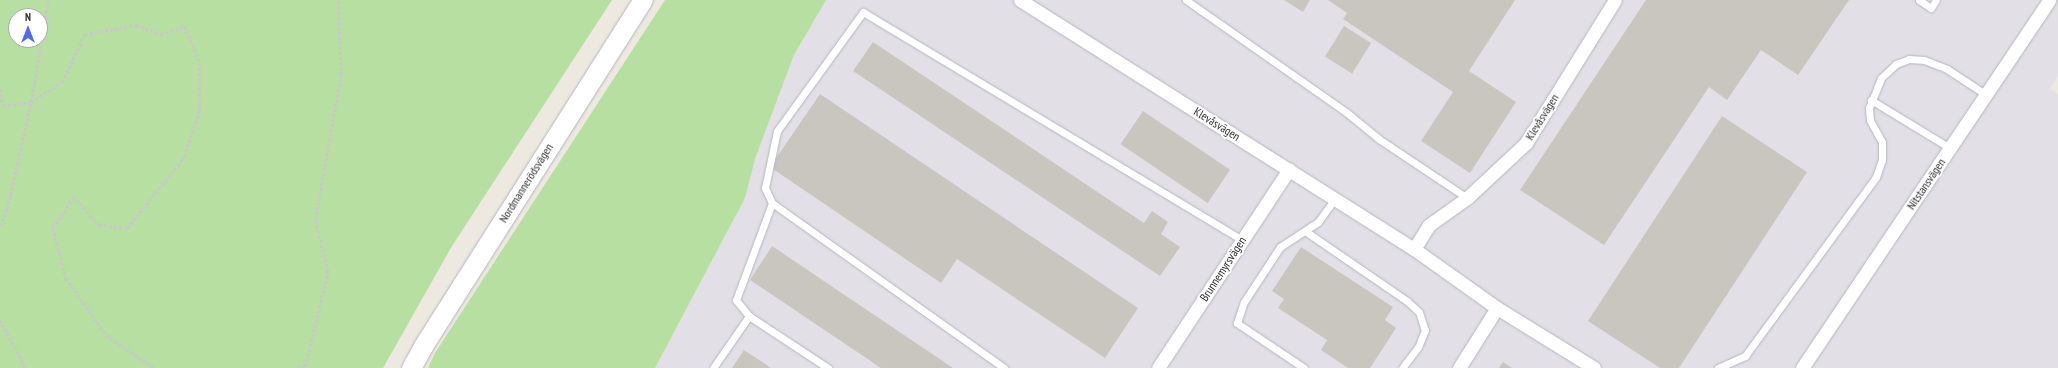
<!DOCTYPE html>
<html>
<head>
<meta charset="utf-8">
<style>
	body { margin:0 }
	#map { position:relative; width:2058px; height:368px; overflow:hidden; background:#ede8e0; font-family:"PT Sans Narrow",sans-serif }
	div>[style] { position:absolute }
	[style*='--x'] { left:calc(var(--x)*1px); top:calc(var(--y)*1px); width:calc(var(--w)*1px); rotate:calc(var(--a)*1deg) }
	.industrial>* { inset:0; background:#e2e0e6 }
	.green>* { inset:0; background:#b6dfa1 }
	.building>* { inset:0; background:#c9c6bf; transform-origin:0 0 }
	.path>* { height:2.5px; margin-top:-1.25px; transform-origin:0; background:repeating-linear-gradient(90deg,#c8c8c8 0 3px,transparent 0 5px) }
	.roads { filter:drop-shadow(0 0 1px #b4b6bf) drop-shadow(0 0 1px #b4b6bf) }
	.lane>* { height:7px; margin:-3.5px; padding:0 3.5px; transform-origin:3.5px; border-radius:3.5px; background:#fff }
	.street>* { height:13px; margin:-6.5px; padding:0 6.5px; transform-origin:6.5px; border-radius:6.5px; background:#fff }
	.secondary>* { height:19px; margin:-9.5px; padding:0 9.5px; transform-origin:9.5px; border-radius:9.5px; background:#fff }
	span { translate:-50% -50%; white-space:nowrap; text-align:center; line-height:1.15; -webkit-text-stroke:4px #fff; paint-order:stroke }
	.street-label { font-size:12px; color:#2d2d2d }
	.north { position:absolute; left:8px; top:8px; width:40px; height:40px; box-sizing:border-box; background:#fff; border:1px solid #ababab; border-radius:50%; rotate:0deg; font-size:11px; font-weight:700; line-height:16px; text-align:center; color:#2d2d2d }
	.north::after { content:''; display:block; margin:auto; width:14px; height:18px; background:#4e6bed; clip-path:polygon(50% 0,100% 100%,50% 72%,0 100%) }
</style>
</head>
<body>
<div id="map">
	<div class="industrial">
		<div style="clip-path:polygon(826px 0,2058px 0,2058px 76px,2050px 88px,2058px 94px,2058px 368px,655px 368px,745px 198px,755px 159px,794px 55px)"></div>
	</div>
	<div class="green">
		<div style="clip-path:polygon(evenodd,0 0,612px 0,452px 246px,383px 368px,0 368px,0 0,16px 16px,40px 16px,40px 40px,16px 40px,16px 16px)"></div>
		<div style="clip-path:polygon(665px 0,826px 0,794px 55px,755px 159px,745px 198px,655px 368px,428px 368px,435px 353px)"></div>
	</div>
	<div class="building">
		<div style="clip-path:polygon(1284px 0,1310px 0,1303px 12px)"></div>
		<div style="clip-path:polygon(1328px 0,1515px 0,1469px 71px,1516px 102px,1470px 173px,1421px 141px,1453px 92px,1343px 19px,1347px 13px)"></div>
		<div style="clip-path:polygon(1646px 0,1849px 0,1798px 75px,1761px 50px,1727px 100px,1709px 87px,1604px 245px,1520px 190px)"></div>
		<div style="left:1344px;top:26px;width:32px;height:36px;rotate:32deg"></div>
		<div style="clip-path:polygon(873px 42px,1144px 223px,1152px 211px,1168px 222px,1161px 234px,1180px 247px,1160px 276px,853px 71px)"></div>
		<div style="clip-path:polygon(820px 94px,1138px 308px,1105px 358px,957px 259px,941px 283px,770px 167px)"></div>
		<div style="left:1143px;top:111px;width:105px;height:40px;rotate:34deg"></div>
		<div style="clip-path:polygon(1722px 116px,1807px 172px,1679px 368px,1660px 368px,1588px 321px)"></div>
		<div style="clip-path:polygon(772px 246px,953px 368px,881px 368px,750px 280px)"></div>
		<div style="clip-path:polygon(1301px 247px,1393px 307px,1385px 320px,1396px 328px,1370px 368px,1348px 368px,1321px 350px,1327px 340px,1278px 308px,1284px 299px,1272px 291px)"></div>
		<div style="clip-path:polygon(744px 350px,771px 368px,732px 368px)"></div>
		<div style="clip-path:polygon(1503px 362px,1512px 368px,1499px 368px)"></div>
	</div>
	<div class="path">
		<div style="--x:0;--y:89;--w:17;--a:80"></div>
		<div style="--x:3;--y:106;--w:28;--a:-8"></div>
		<div style="--x:31;--y:102;--w:37;--a:-33"></div>
		<div style="--x:62;--y:82;--w:53;--a:-64.4"></div>
		<div style="--x:85;--y:34;--w:52;--a:-10"></div>
		<div style="--x:136;--y:25;--w:27;--a:20"></div>
		<div style="--x:161;--y:34;--w:25;--a:-18"></div>
		<div style="--x:185;--y:26;--w:40;--a:68"></div>
		<div style="--x:200;--y:63;--w:48;--a:90"></div>
		<div style="--x:200;--y:111;--w:52;--a:109.1"></div>
		<div style="--x:183;--y:160;--w:89;--a:129.1"></div>
		<div style="--x:127;--y:229;--w:29;--a:-172"></div>
		<div style="--x:98;--y:225;--w:37;--a:-131"></div>
		<div style="--x:74;--y:197;--w:37;--a:124"></div>
		<div style="--x:53;--y:228;--w:52;--a:75.4"></div>
		<div style="--x:66;--y:278;--w:70;--a:54.9"></div>
		<div style="--x:106;--y:335;--w:58;--a:34.5"></div>
		<div style="--x:0;--y:226;--w:18;--a:-68"></div>
		<div style="--x:7;--y:209;--w:110;--a:-77.4"></div>
		<div style="--x:31;--y:102;--w:103;--a:-80.5"></div>
		<div style="--x:0;--y:320;--w:55;--a:61.6"></div>
		<div style="--x:297;--y:368;--w:8;--a:-14"></div>
		<div style="--x:305;--y:366;--w:97;--a:-76.3"></div>
		<div style="--x:328;--y:272;--w:54;--a:-104"></div>
		<div style="--x:315;--y:220;--w:147;--a:-79.8"></div>
		<div style="--x:341;--y:75;--w:75;--a:-92.3"></div>
	</div>
	<div class="roads">
		<div class="lane">
			<div style="--x:1186;--y:0;--w:195;--a:35"></div>
			<div style="--x:1346;--y:112;--w:43;--a:39.3"></div>
			<div style="--x:1379;--y:139;--w:106;--a:33.8"></div>
			<div style="--x:1919;--y:0;--w:14;--a:34"></div>
			<div style="--x:1931;--y:8;--w:9;--a:-58"></div>
			<div style="--x:1871;--y:100;--w:92;--a:31.3"></div>
			<div style="--x:772;--y:203;--w:17;--a:-115"></div>
			<div style="--x:765;--y:188;--w:58;--a:-78.1"></div>
			<div style="--x:777;--y:131;--w:147;--a:-54.1"></div>
			<div style="--x:863;--y:12;--w:442;--a:31"></div>
			<div style="--x:1305;--y:231;--w:124;--a:34.5"></div>
			<div style="--x:1407;--y:301;--w:16;--a:43"></div>
			<div style="--x:1419;--y:312;--w:19;--a:72"></div>
			<div style="--x:1425;--y:330;--w:18;--a:112"></div>
			<div style="--x:1418;--y:347;--w:26;--a:127"></div>
			<div style="--x:749;--y:316;--w:21;--a:-129"></div>
			<div style="--x:736;--y:300;--w:103;--a:-69.6"></div>
			<div style="--x:772;--y:203;--w:285;--a:35.4"></div>
			<div style="--x:713;--y:368;--w:63;--a:-55.3"></div>
			<div style="--x:749;--y:316;--w:95;--a:33.4"></div>
			<div style="--x:1304;--y:368;--w:81;--a:-146.1"></div>
			<div style="--x:1237;--y:323;--w:22;--a:-72"></div>
			<div style="--x:1244;--y:302;--w:66;--a:-56.8"></div>
			<div style="--x:1280;--y:247;--w:45;--a:-33.3"></div>
			<div style="--x:1318;--y:222;--w:29;--a:-54"></div>
			<div style="--x:1718;--y:368;--w:30;--a:-24"></div>
			<div style="--x:1745;--y:356;--w:222;--a:-53.8"></div>
			<div style="--x:1876;--y:177;--w:18;--a:-71"></div>
			<div style="--x:1882;--y:160;--w:18;--a:-90"></div>
			<div style="--x:1882;--y:142;--w:25;--a:-119"></div>
			<div style="--x:1870;--y:120;--w:12;--a:-95"></div>
			<div style="--x:1869;--y:108;--w:32;--a:-68"></div>
			<div style="--x:1881;--y:78;--w:21;--a:-43"></div>
			<div style="--x:1896;--y:64;--w:14;--a:-21"></div>
			<div style="--x:1909;--y:59;--w:15;--a:4"></div>
			<div style="--x:1924;--y:60;--w:25;--a:21"></div>
			<div style="--x:1947;--y:69;--w:45;--a:33.3"></div>
		</div>
		<div class="street">
			<div style="--x:1020;--y:0;--w:466;--a:32.3"></div>
			<div style="--x:1414;--y:249;--w:102;--a:35.4"></div>
			<div style="--x:1497;--y:308;--w:114;--a:31.7"></div>
			<div style="--x:1414;--y:249;--w:28;--a:-58"></div>
			<div style="--x:1429;--y:225;--w:47;--a:-35.4"></div>
			<div style="--x:1467;--y:198;--w:81;--a:-43"></div>
			<div style="--x:1526;--y:143;--w:168;--a:-58.1"></div>
			<div style="--x:1158;--y:368;--w:238;--a:-56.6"></div>
			<div style="--x:1459;--y:368;--w:71;--a:-57.7"></div>
			<div style="--x:1802;--y:368;--w:443;--a:-56.1"></div>
		</div>
		<div class="secondary">
			<div style="--x:411;--y:368;--w:25;--a:-61"></div>
			<div style="--x:423;--y:346;--w:410;--a:-57.6"></div>
		</div>
	</div>
	<div class="street-label">
		<span style="left:1542px;top:117px;rotate:-58deg">Klevåsvägen</span>
		<span style="left:1217px;top:124px;rotate:32deg">Klevåsvägen</span>
		<span style="left:526px;top:183px;rotate:-58deg">Nordmannerödsvägen</span>
		<span style="left:1926px;top:184px;rotate:-56deg">Nitstansvägen</span>
		<span style="left:1223px;top:269px;rotate:-57deg">Brunnemyrsvägen</span>
	</div>
	<div class="north">N</div>
</div>
</body>
</html>
